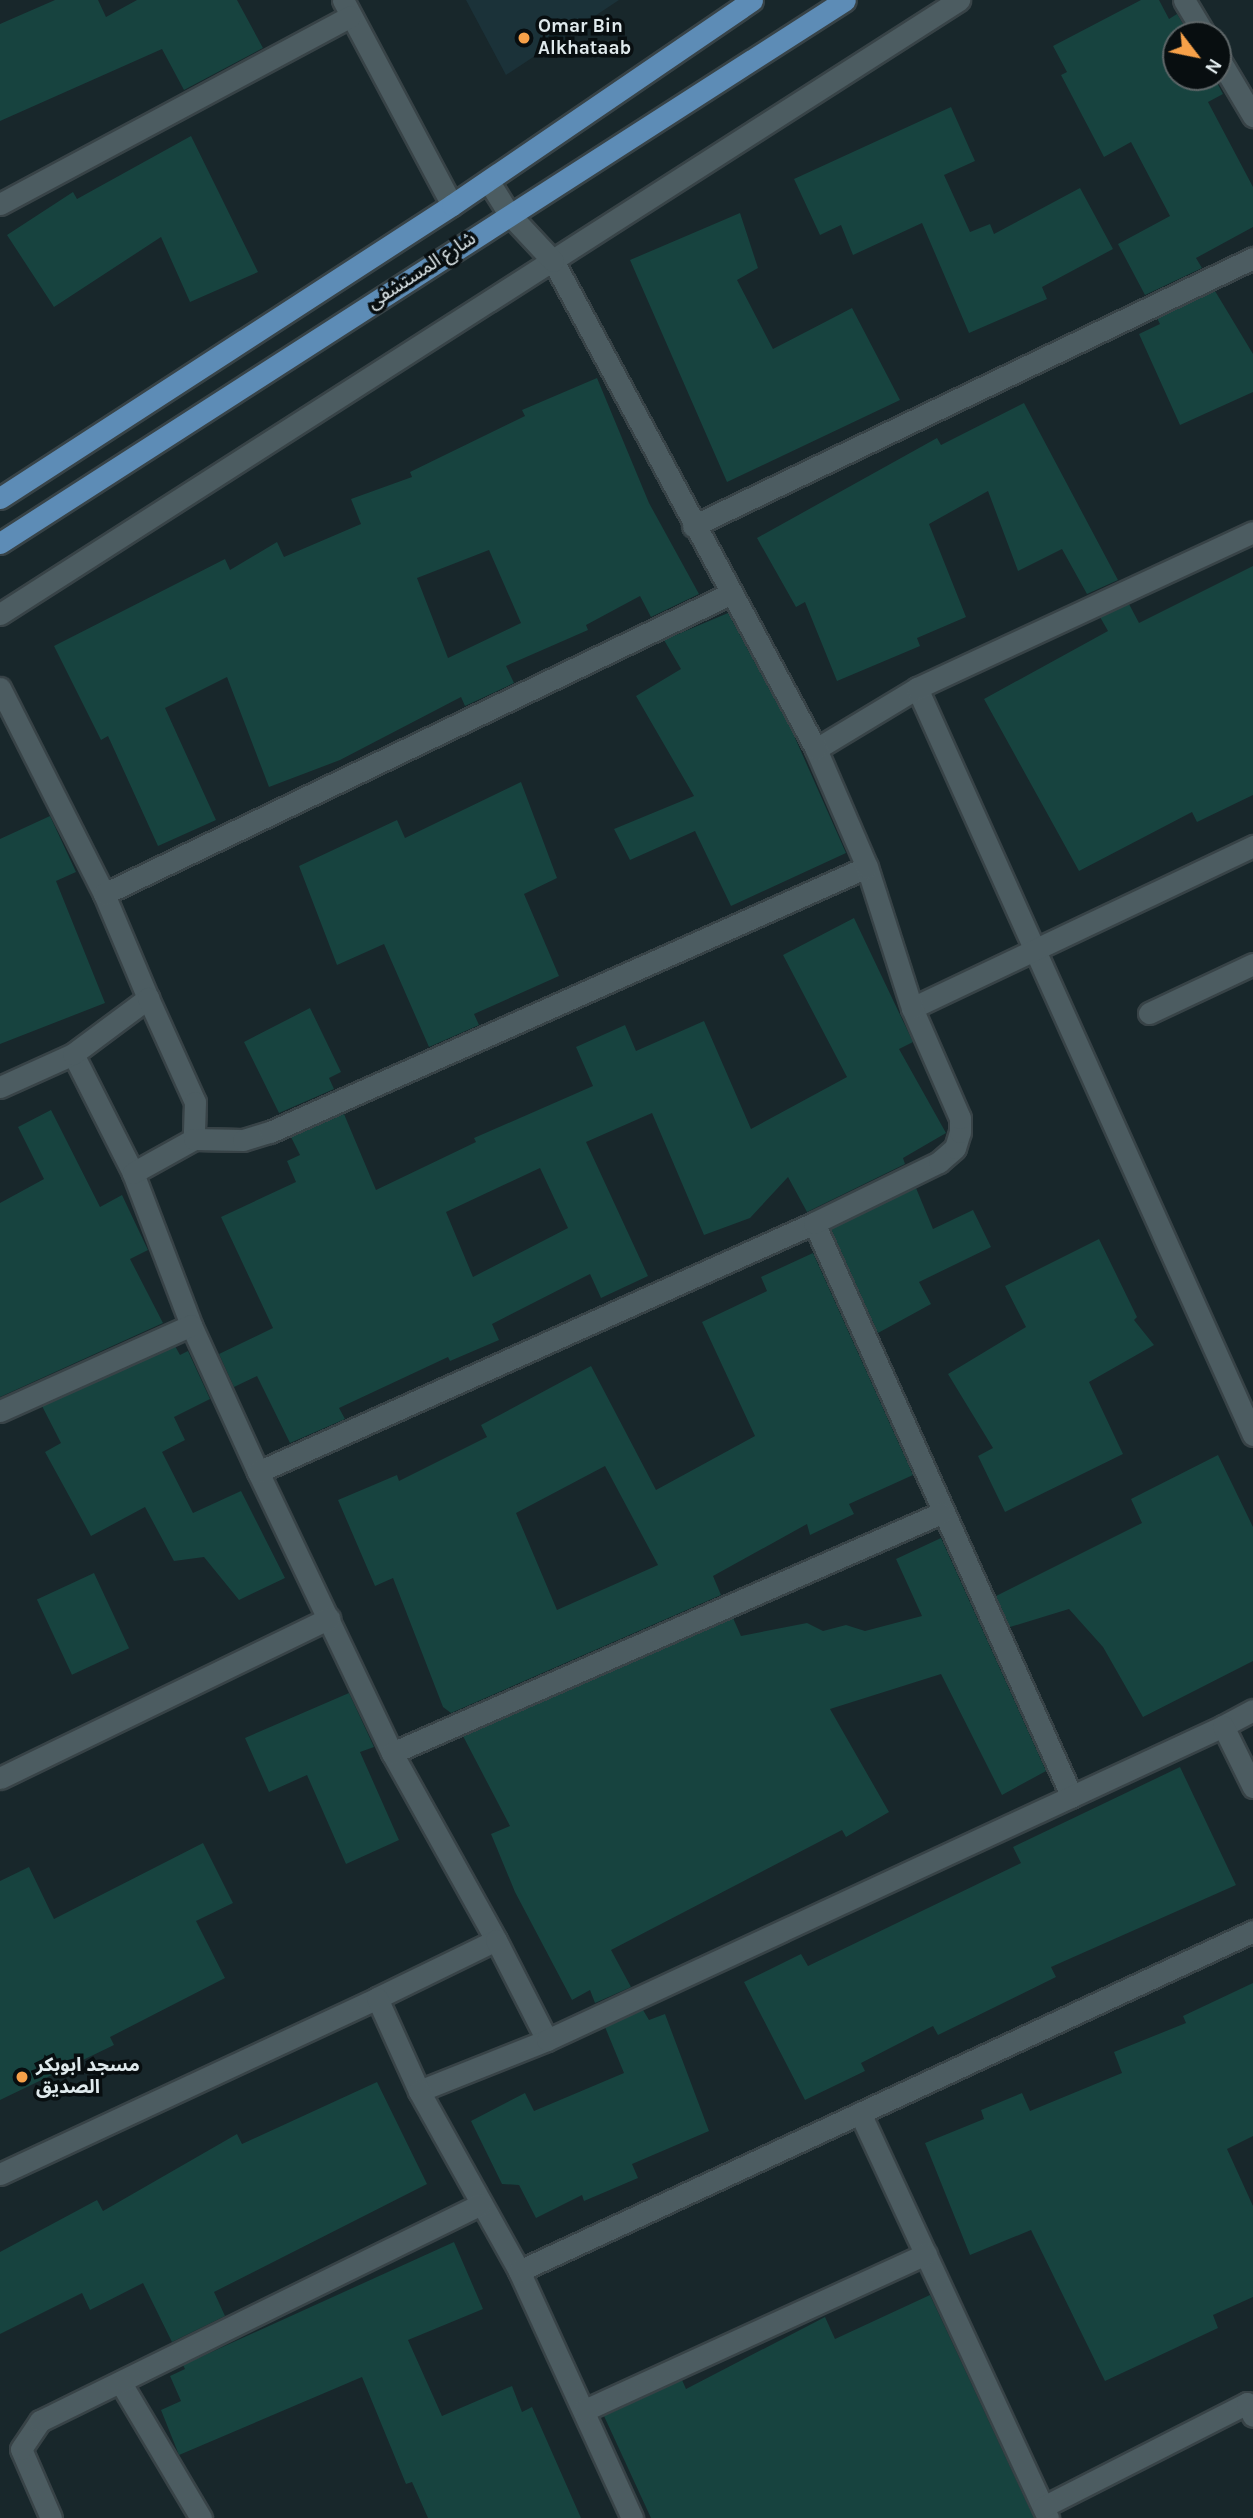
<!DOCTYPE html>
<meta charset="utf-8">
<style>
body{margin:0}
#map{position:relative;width:1253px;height:2518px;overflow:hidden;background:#18272b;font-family:Karla,"Noto Sans Arabic",sans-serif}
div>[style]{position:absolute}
.built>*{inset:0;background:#1b3239}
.building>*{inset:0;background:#17433f;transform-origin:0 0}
.roads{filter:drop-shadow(2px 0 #384347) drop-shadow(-2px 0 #384347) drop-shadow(0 2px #384347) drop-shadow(0 -2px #384347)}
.minor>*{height:21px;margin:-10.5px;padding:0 10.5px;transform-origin:10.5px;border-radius:10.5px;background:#4c5c61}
.major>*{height:21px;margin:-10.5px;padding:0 10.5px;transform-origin:10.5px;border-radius:10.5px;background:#5d8cb6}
.dots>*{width:19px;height:19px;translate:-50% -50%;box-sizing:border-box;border:4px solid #080e10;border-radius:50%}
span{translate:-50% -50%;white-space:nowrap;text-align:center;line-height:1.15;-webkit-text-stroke:7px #080e10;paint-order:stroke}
.poi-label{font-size:19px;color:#dfe9ec;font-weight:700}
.left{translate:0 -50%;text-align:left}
.street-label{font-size:19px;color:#dfe9ec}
.north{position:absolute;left:1162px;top:21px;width:70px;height:70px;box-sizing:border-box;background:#080e10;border:2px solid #5e6668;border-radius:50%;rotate:122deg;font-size:19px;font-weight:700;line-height:28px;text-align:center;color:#dfe9ec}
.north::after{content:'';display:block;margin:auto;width:24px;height:32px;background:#f7a149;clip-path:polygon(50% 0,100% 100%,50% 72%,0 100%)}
</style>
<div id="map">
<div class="built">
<i style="clip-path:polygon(466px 0,619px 0,506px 75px)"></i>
</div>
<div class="building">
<i style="clip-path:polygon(55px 0,98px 0,106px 17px,137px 0,237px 0,263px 48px,184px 90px,162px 49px,0 121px,0 24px)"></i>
<i style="clip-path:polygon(1141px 0,1159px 0,1169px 19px,1177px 14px,1190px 35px,1176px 35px,1176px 77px,1214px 77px,1223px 94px,1208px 102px,1253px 187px,1253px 227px,1196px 258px,1202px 268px,1145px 295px,1118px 244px,1170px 216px,1131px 142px,1104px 157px,1061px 75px,1067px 72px,1053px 46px)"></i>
<i style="clip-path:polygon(951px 107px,975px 161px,944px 175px,970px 232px,990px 224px,994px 234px,1080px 188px,1113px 249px,1042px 287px,1047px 299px,969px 333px,922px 223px,853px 255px,841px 225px,820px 235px,794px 179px)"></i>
<i style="clip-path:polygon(191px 136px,258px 272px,190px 302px,161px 237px,54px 307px,7px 235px,73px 192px,77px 199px)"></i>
<i style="clip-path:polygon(740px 213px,758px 268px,737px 280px,773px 349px,852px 308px,900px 400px,727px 482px,630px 260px)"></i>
<i style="clip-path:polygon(1215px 291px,1253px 354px,1253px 392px,1180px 425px,1139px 334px,1160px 324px,1157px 318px)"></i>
<i style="clip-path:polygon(evenodd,597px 378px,649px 503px,699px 594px,651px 617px,640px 596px,586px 625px,588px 630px,506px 666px,514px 683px,465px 706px,461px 697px,340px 760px,269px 787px,227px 677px,165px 708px,216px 820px,158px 846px,108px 736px,101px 740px,54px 646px,225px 559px,230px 570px,277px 542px,284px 557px,361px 524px,351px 499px,412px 477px,410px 472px,525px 416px,522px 410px,597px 378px,489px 550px,521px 623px,448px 658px,417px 578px,489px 550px)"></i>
<i style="clip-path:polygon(1024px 403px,1118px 580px,1087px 594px,1062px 549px,1018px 571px,988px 491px,929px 524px,966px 617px,917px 638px,920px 646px,837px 681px,805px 602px,796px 607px,757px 538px,937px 438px,941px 445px)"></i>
<i style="clip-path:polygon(1253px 566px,1253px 795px,1197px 822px,1192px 812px,1079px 871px,984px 699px,1108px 631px,1100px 617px,1129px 604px,1139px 623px)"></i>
<i style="clip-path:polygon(728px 613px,792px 731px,846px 853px,731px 906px,695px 831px,630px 860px,614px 829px,694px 796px,636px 696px,681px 669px,664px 640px)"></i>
<i style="clip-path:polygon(521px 782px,557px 878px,524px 894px,559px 976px,474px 1014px,479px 1025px,429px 1047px,384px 944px,337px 965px,299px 866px,397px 820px,405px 838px)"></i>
<i style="clip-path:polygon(50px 816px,76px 872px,56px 881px,105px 1003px,0 1044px,0 839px)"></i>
<i style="clip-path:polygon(evenodd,854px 918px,913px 1042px,899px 1049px,946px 1133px,903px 1158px,905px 1164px,807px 1212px,788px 1177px,750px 1218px,704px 1235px,652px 1113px,586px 1142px,648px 1276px,601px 1298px,590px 1274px,492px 1324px,499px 1340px,450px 1361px,448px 1357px,339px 1408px,345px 1419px,290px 1443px,257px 1376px,234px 1387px,219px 1354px,273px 1328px,221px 1217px,296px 1182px,287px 1161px,300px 1155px,291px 1137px,344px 1114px,376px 1190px,476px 1142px,474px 1138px,593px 1086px,576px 1047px,625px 1025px,636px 1051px,704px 1021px,751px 1129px,847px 1077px,783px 955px,854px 918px,540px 1168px,568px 1228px,473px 1277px,446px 1212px,540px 1168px)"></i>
<i style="clip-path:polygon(310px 1008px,341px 1072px,329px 1078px,334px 1089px,279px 1113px,244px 1042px)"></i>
<i style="clip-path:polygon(51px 1110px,100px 1207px,122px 1195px,148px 1250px,130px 1259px,163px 1323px,0 1397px,0 1203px,44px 1179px,18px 1127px)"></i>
<i style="clip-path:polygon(916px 1188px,933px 1229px,973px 1210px,991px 1247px,919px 1282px,931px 1304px,878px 1333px,831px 1229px)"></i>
<i style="clip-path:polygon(1099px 1239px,1137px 1317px,1134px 1320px,1154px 1345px,1089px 1382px,1123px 1454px,1005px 1512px,978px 1456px,993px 1448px,948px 1374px,1026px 1327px,1005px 1286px)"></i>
<i style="clip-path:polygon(evenodd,813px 1253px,913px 1475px,849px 1504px,854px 1514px,810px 1535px,807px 1524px,713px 1576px,721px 1595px,451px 1713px,443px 1707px,393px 1578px,375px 1586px,338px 1500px,397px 1475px,399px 1481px,487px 1437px,481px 1425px,591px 1366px,656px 1490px,755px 1436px,702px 1322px,767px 1291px,761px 1277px,813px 1253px,605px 1466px,658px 1565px,557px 1610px,516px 1513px,605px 1466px)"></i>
<i style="clip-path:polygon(175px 1346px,180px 1355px,188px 1351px,210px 1399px,174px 1417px,185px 1440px,162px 1452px,193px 1513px,241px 1491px,285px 1578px,239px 1600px,204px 1557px,174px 1561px,145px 1507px,91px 1536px,45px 1452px,61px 1443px,42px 1406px)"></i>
<i style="clip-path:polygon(1218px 1455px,1253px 1527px,1253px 1661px,1143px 1717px,1103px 1647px,1069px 1609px,1010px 1627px,996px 1596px,1142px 1523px,1131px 1499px)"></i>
<i style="clip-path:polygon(941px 1538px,1046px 1771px,1002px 1795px,941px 1674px,830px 1709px,889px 1812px,846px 1837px,842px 1830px,611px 1950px,631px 1987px,595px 2003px,590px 1990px,572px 2000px,515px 1892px,491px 1834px,510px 1826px,463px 1736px,733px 1618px,741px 1636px,807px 1623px,823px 1631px,846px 1625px,865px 1631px,922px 1616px,896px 1559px)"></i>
<i style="left:94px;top:1573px;width:83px;height:63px;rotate:65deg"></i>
<i style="clip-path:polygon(349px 1693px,374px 1747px,360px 1752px,399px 1840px,346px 1864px,307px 1775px,269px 1792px,245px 1738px)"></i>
<i style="clip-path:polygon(1180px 1767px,1236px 1885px,1051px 1967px,1056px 1977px,938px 2035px,933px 2026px,861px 2063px,865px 2071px,805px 2100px,744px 1982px,801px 1954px,808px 1966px,1021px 1863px,1013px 1847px)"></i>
<i style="clip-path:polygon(203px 1843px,233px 1903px,196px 1921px,225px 1978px,110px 2037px,114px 2045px,0 2100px,0 1881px,29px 1867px,54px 1919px)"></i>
<i style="clip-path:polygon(1253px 1983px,1253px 2136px,1227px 2149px,1253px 2206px,1253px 2297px,1213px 2315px,1218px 2328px,1105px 2381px,1031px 2230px,970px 2255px,925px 2143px,984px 2119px,981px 2110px,1022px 2093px,1030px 2111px,1122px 2073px,1114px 2052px,1186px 2023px,1183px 2016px)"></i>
<i style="clip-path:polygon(643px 2010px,649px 2020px,665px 2014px,709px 2131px,632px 2164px,638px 2178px,584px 2201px,582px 2195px,536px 2218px,519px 2185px,502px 2184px,471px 2121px,525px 2093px,534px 2111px,624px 2073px,605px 2027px)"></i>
<i style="clip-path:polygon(377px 2082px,427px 2184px,214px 2292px,225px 2316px,172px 2342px,143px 2283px,90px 2310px,82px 2293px,0 2334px,0 2252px,97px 2200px,103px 2211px,237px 2134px,242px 2144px)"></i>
<i style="clip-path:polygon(454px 2242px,483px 2309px,408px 2340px,442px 2416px,512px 2386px,522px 2412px,532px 2407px,581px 2518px,428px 2518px,412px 2482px,406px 2484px,362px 2377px,179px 2455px,161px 2410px,181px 2401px,170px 2376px,185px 2369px,183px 2365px)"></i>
<i style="clip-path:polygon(930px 2295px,1034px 2518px,651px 2518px,604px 2416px,682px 2380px,686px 2389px,825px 2317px,835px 2339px)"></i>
</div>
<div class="roads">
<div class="minor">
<i style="left:343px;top:0;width:232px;rotate:62deg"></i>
<i style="left:1184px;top:0;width:41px;rotate:59deg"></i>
<i style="left:1218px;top:57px;width:69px;rotate:59.3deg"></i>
<i style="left:0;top:204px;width:397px;rotate:-28.2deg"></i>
<i style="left:693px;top:526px;width:621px;rotate:-25.57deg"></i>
<i style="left:0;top:614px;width:1139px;rotate:-32.63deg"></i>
<i style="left:0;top:688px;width:231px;rotate:63.2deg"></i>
<i style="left:104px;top:894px;width:113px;rotate:67.1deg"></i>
<i style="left:917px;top:688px;width:819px;rotate:65.78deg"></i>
<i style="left:816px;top:749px;width:118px;rotate:-31.1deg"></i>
<i style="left:917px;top:688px;width:370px;rotate:-24.9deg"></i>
<i style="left:104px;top:894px;width:696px;rotate:-25.61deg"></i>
<i style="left:912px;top:1008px;width:378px;rotate:-25.4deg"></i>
<i style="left:1149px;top:1013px;width:115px;rotate:-25.2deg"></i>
<i style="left:73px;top:1054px;width:133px;rotate:63.2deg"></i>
<i style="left:133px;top:1173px;width:163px;rotate:69.1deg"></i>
<i style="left:191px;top:1325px;width:162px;rotate:65.5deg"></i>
<i style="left:258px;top:1472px;width:311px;rotate:64.5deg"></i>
<i style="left:392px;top:1753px;width:214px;rotate:60.9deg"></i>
<i style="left:0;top:1087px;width:80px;rotate:-24.3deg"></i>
<i style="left:73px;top:1054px;width:94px;rotate:-36.7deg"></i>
<i style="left:148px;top:998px;width:114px;rotate:65.7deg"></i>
<i style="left:195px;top:1102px;width:37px;rotate:92deg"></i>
<i style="left:194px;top:1139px;width:70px;rotate:150.9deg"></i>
<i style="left:194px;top:1139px;width:49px;rotate:1.2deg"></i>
<i style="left:243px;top:1140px;width:28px;rotate:-17deg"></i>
<i style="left:270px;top:1132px;width:653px;rotate:-23.94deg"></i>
<i style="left:814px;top:1223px;width:629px;rotate:65.8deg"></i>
<i style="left:0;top:1411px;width:209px;rotate:-24.2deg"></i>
<i style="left:258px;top:1472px;width:609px;rotate:-24.12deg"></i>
<i style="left:814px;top:1223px;width:139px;rotate:-26deg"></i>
<i style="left:939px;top:1162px;width:21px;rotate:-41deg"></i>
<i style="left:955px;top:1148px;width:17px;rotate:-73deg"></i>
<i style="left:960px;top:1132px;width:14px;rotate:-90deg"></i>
<i style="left:960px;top:1118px;width:120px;rotate:-113.6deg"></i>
<i style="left:912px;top:1008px;width:148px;rotate:-107.7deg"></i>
<i style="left:867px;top:867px;width:129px;rotate:-113.4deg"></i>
<i style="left:816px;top:749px;width:554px;rotate:-118.32deg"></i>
<i style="left:553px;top:261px;width:64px;rotate:-133.1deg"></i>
<i style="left:509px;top:214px;width:39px;rotate:-122deg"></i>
<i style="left:1223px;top:1726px;width:34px;rotate:-28deg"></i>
<i style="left:392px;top:1753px;width:599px;rotate:-23.61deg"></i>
<i style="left:0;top:1778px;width:366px;rotate:-25.9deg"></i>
<i style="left:377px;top:1998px;width:132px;rotate:-26deg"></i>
<i style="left:496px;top:1940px;width:112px;rotate:63deg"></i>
<i style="left:419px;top:2091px;width:138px;rotate:-21.7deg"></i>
<i style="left:547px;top:2040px;width:745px;rotate:-24.91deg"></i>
<i style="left:1223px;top:1726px;width:68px;rotate:63.8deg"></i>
<i style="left:860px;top:2113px;width:447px;rotate:65.1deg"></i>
<i style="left:0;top:2174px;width:416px;rotate:-25deg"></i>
<i style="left:377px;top:1998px;width:102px;rotate:65.7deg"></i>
<i style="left:419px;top:2091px;width:206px;rotate:60.9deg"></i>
<i style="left:519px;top:2271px;width:272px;rotate:65.4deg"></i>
<i style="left:519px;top:2271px;width:809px;rotate:-24.85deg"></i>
<i style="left:122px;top:2385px;width:155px;rotate:59.3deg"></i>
<i style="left:585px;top:2410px;width:375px;rotate:-24.6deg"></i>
<i style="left:1043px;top:2507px;width:229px;rotate:-27deg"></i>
<i style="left:1247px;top:2403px;width:14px;rotate:65deg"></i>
<i style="left:51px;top:2518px;width:75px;rotate:-113.5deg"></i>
<i style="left:21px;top:2449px;width:34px;rotate:-56deg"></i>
<i style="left:40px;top:2421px;width:491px;rotate:-26.2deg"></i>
</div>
<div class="major">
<i style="left:0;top:498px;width:539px;rotate:-32.95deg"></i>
<i style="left:452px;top:205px;width:363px;rotate:-34.3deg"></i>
<i style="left:0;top:543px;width:1004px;rotate:-32.72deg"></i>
</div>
</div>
<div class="dots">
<i style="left:524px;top:38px;background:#f7a149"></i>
<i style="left:22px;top:2077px;background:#f7a149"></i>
</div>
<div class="poi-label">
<span class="left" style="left:538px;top:38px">Omar Bin<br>Alkhataab</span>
<span class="left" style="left:36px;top:2077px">مسجد ابوبكر<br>الصديق</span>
</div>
<div class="street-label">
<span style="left:422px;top:271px;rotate:-33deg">شارع المستشفى</span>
</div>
<div class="north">N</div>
</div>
